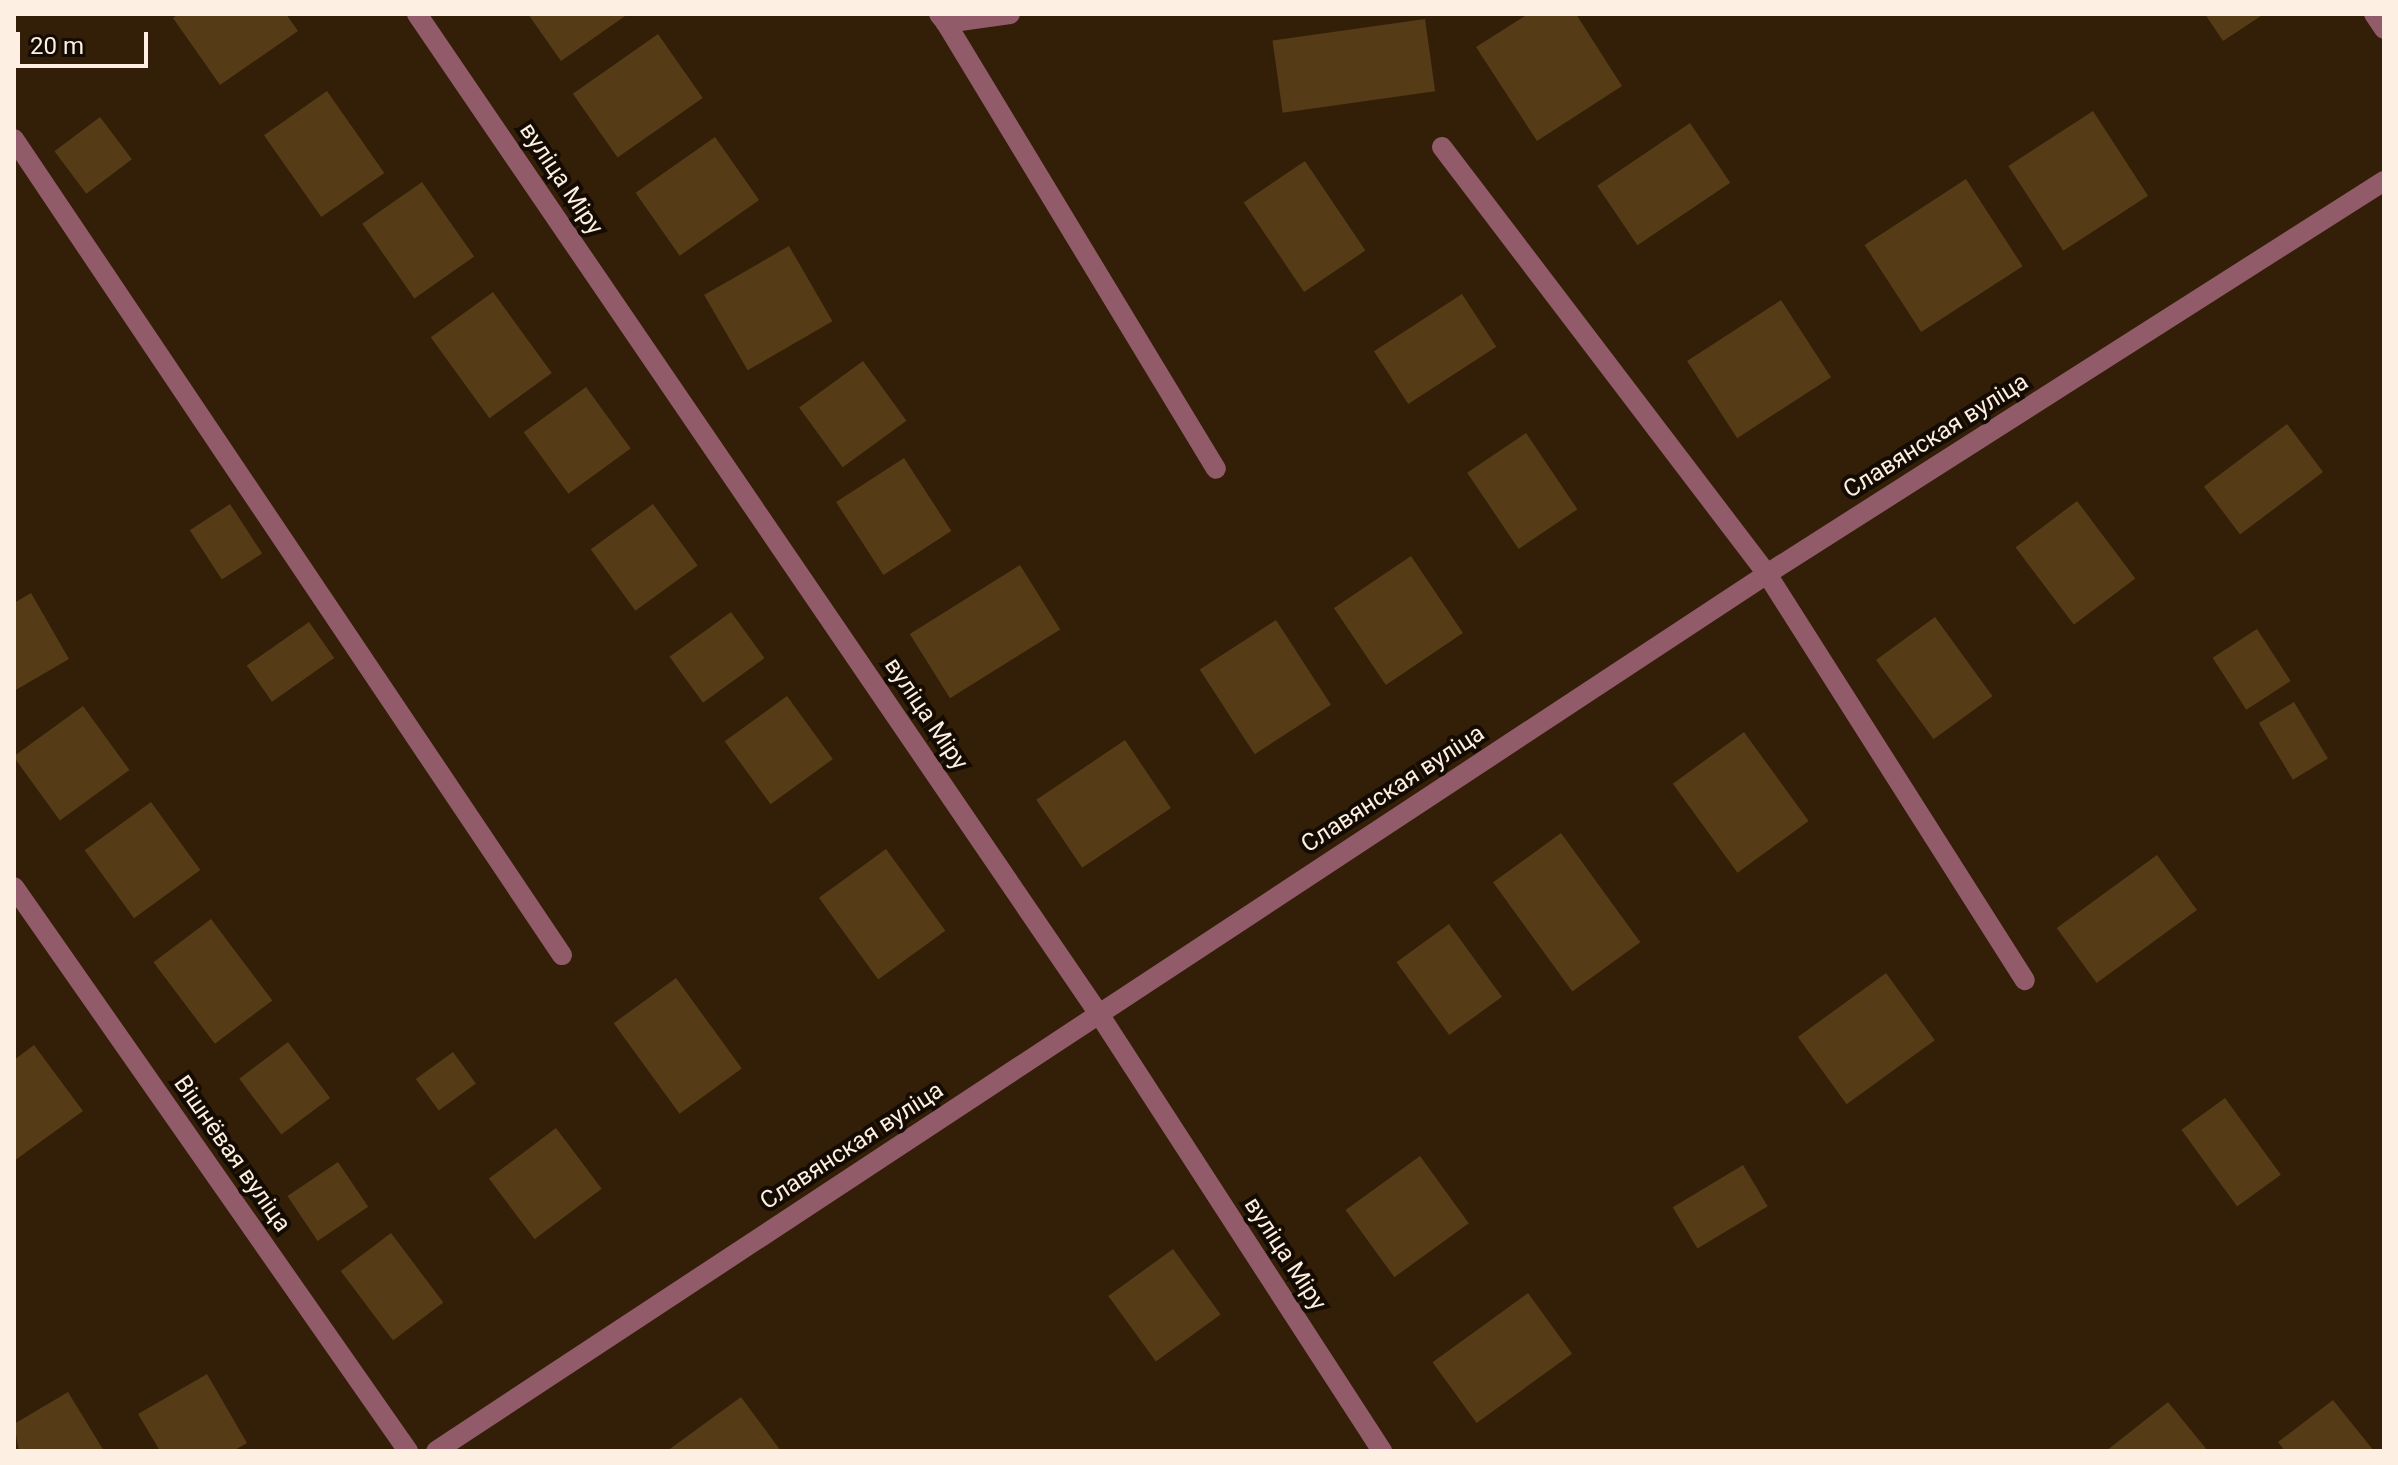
<!DOCTYPE html>
<meta charset="utf-8">
<style>
body{margin:0}
#map{position:relative;width:2398px;height:1465px;overflow:hidden;background:#331e07;font-family:Roboto,sans-serif}
div>[style]{position:absolute}
.building>*{inset:0;background:#553b16;transform-origin:0 0}
.lane>*{height:20px;margin:-10px;padding:0 10px;transform-origin:10px;border-radius:10px;background:#925b69}
.street>*{height:20px;margin:-10px;padding:0 10px;transform-origin:10px;border-radius:10px;background:#925b69}
span{translate:-50% -50%;white-space:nowrap;text-align:center;line-height:1.15;-webkit-text-stroke:8px #140b03;paint-order:stroke}
.street-label{font-size:24px;color:#fdefe1}
.frame{position:absolute;inset:0;border:16px solid #fdefe1;pointer-events:none}
.scale{position:absolute;left:16px;top:32px;width:132px;height:36px;box-sizing:border-box;border:4px solid #fdefe1;border-top:0;padding-left:10px;font-size:24px;line-height:28px;white-space:nowrap;color:#fdefe1;-webkit-text-stroke:6px #140b03;paint-order:stroke}
</style>
<div id="map">
<div class="building">
<i style="clip-path:polygon(178px 14px,286px 14px,298px 31px,220px 85px,173px 18px)"></i>
<i style="clip-path:polygon(528px 14px,628px 14px,561px 61px)"></i>
<i style="clip-path:polygon(1528px 14px,1576px 14px,1622px 86px,1537px 141px,1476px 47px)"></i>
<i style="clip-path:polygon(2205px 14px,2264px 14px,2223px 41px)"></i>
<i style="left:1425px;top:19px;width:73px;height:154px;rotate:82deg"></i>
<i style="left:658px;top:34px;width:78px;height:104px;rotate:55deg"></i>
<i style="left:327px;top:91px;width:100px;height:77px;rotate:55deg"></i>
<i style="left:2093px;top:111px;width:101px;height:101px;rotate:57deg"></i>
<i style="left:100px;top:117px;width:53px;height:57px;rotate:53deg"></i>
<i style="left:1690px;top:123px;width:72px;height:112px;rotate:56deg"></i>
<i style="left:715px;top:137px;width:77px;height:97px;rotate:55deg"></i>
<i style="left:1305px;top:161px;width:108px;height:74px;rotate:56deg"></i>
<i style="left:1966px;top:179px;width:104px;height:121px;rotate:57deg"></i>
<i style="left:422px;top:182px;width:91px;height:73px;rotate:55deg"></i>
<i style="left:789px;top:246px;width:87px;height:98px;rotate:60deg"></i>
<i style="left:493px;top:292px;width:100px;height:77px;rotate:54deg"></i>
<i style="left:1462px;top:294px;width:63px;height:105px;rotate:57deg"></i>
<i style="left:1781px;top:300px;width:92px;height:112px;rotate:57deg"></i>
<i style="left:863px;top:361px;width:74px;height:79px;rotate:54deg"></i>
<i style="left:586px;top:387px;width:76px;height:77px;rotate:54deg"></i>
<i style="left:2287px;top:424px;width:60px;height:104px;rotate:53deg"></i>
<i style="left:1526px;top:433px;width:92px;height:71px;rotate:56deg"></i>
<i style="left:904px;top:458px;width:87px;height:81px;rotate:57deg"></i>
<i style="left:2077px;top:501px;width:97px;height:77px;rotate:53deg"></i>
<i style="left:230px;top:504px;width:59px;height:48px;rotate:57deg"></i>
<i style="left:653px;top:504px;width:76px;height:77px;rotate:54deg"></i>
<i style="left:1411px;top:556px;width:93px;height:93px;rotate:56deg"></i>
<i style="left:1020px;top:565px;width:76px;height:130px;rotate:58deg"></i>
<i style="clip-path:polygon(31px 593px,69px 659px,14px 691px,14px 603px)"></i>
<i style="left:731px;top:612px;width:57px;height:76px;rotate:54deg"></i>
<i style="left:1935px;top:617px;width:98px;height:73px;rotate:54deg"></i>
<i style="left:1276px;top:620px;width:101px;height:91px;rotate:57deg"></i>
<i style="left:309px;top:622px;width:44px;height:76px;rotate:55deg"></i>
<i style="left:2257px;top:629px;width:62px;height:53px;rotate:57deg"></i>
<i style="left:787px;top:696px;width:78px;height:77px;rotate:54deg"></i>
<i style="left:2294px;top:702px;width:66px;height:41px;rotate:59deg"></i>
<i style="left:83px;top:706px;width:79px;height:86px;rotate:54deg"></i>
<i style="left:1744px;top:732px;width:110px;height:88px;rotate:54deg"></i>
<i style="left:1125px;top:740px;width:82px;height:107px;rotate:56deg"></i>
<i style="left:151px;top:802px;width:84px;height:82px;rotate:54deg"></i>
<i style="left:1561px;top:833px;width:135px;height:84px;rotate:54deg"></i>
<i style="left:886px;top:849px;width:101px;height:83px;rotate:54deg"></i>
<i style="left:2157px;top:855px;width:68px;height:124px;rotate:54deg"></i>
<i style="left:211px;top:919px;width:102px;height:72px;rotate:53deg"></i>
<i style="left:1449px;top:924px;width:90px;height:65px;rotate:54deg"></i>
<i style="left:1886px;top:973px;width:83px;height:109px;rotate:54deg"></i>
<i style="left:676px;top:978px;width:112px;height:77px;rotate:54deg"></i>
<i style="left:288px;top:1042px;width:70px;height:61px;rotate:53deg"></i>
<i style="clip-path:polygon(34px 1045px,83px 1111px,14px 1161px,14px 1060px)"></i>
<i style="left:453px;top:1052px;width:39px;height:46px;rotate:54deg"></i>
<i style="left:2225px;top:1098px;width:95px;height:54px;rotate:54deg"></i>
<i style="left:556px;top:1128px;width:76px;height:84px;rotate:53deg"></i>
<i style="left:1420px;top:1156px;width:83px;height:92px;rotate:54deg"></i>
<i style="left:338px;top:1162px;width:54px;height:61px;rotate:56deg"></i>
<i style="left:1743px;top:1165px;width:48px;height:82px;rotate:59deg"></i>
<i style="left:391px;top:1233px;width:87px;height:63px;rotate:53deg"></i>
<i style="left:1173px;top:1249px;width:81px;height:80px;rotate:54deg"></i>
<i style="left:1528px;top:1293px;width:75px;height:118px;rotate:54deg"></i>
<i style="clip-path:polygon(207px 1374px,247px 1443px,233px 1451px,160px 1451px,138px 1414px)"></i>
<i style="clip-path:polygon(68px 1392px,104px 1451px,19px 1451px,14px 1424px)"></i>
<i style="clip-path:polygon(741px 1397px,781px 1451px,667px 1451px)"></i>
<i style="clip-path:polygon(2333px 1400px,2374px 1451px,2285px 1451px,2278px 1442px)"></i>
<i style="clip-path:polygon(2168px 1402px,2208px 1451px,2106px 1451px)"></i>
</div>
<div class="lane">
<i style="left:1010px;top:14px;width:65px;rotate:172deg"></i>
<i style="left:946px;top:23px;width:521px;rotate:58.81deg"></i>
<i style="left:14px;top:139px;width:983px;rotate:56.12deg"></i>
</div>
<div class="street">
<i style="left:417px;top:14px;width:1210px;rotate:55.71deg"></i>
<i style="left:1099px;top:1014px;width:521px;rotate:57.07deg"></i>
<i style="left:939px;top:14px;width:11px;rotate:52deg"></i>
<i style="left:2374px;top:14px;width:18px;rotate:56deg"></i>
<i style="left:1442px;top:147px;width:537px;rotate:52.72deg"></i>
<i style="left:1767px;top:574px;width:481px;rotate:57.6deg"></i>
<i style="left:14px;top:887px;width:688px;rotate:55.06deg"></i>
<i style="left:436px;top:1451px;width:1594px;rotate:-33.38deg"></i>
<i style="left:1767px;top:574px;width:732px;rotate:-32.5deg"></i>
</div>
<div class="street-label">
<span style="left:561px;top:179px;rotate:56deg">вуліца Міру</span>
<span style="left:1936px;top:436px;rotate:-32deg">Славянская вуліца</span>
<span style="left:926px;top:714px;rotate:56deg">вуліца Міру</span>
<span style="left:1393px;top:789px;rotate:-33deg">Славянская вуліца</span>
<span style="left:852px;top:1146px;rotate:-33deg">Славянская вуліца</span>
<span style="left:232px;top:1154px;rotate:55deg">Вішнёвая вуліца</span>
<span style="left:1285px;top:1254px;rotate:57deg">вуліца Міру</span>
</div>
<div class="frame"></div>
<div class="scale">20 m</div>
</div>
